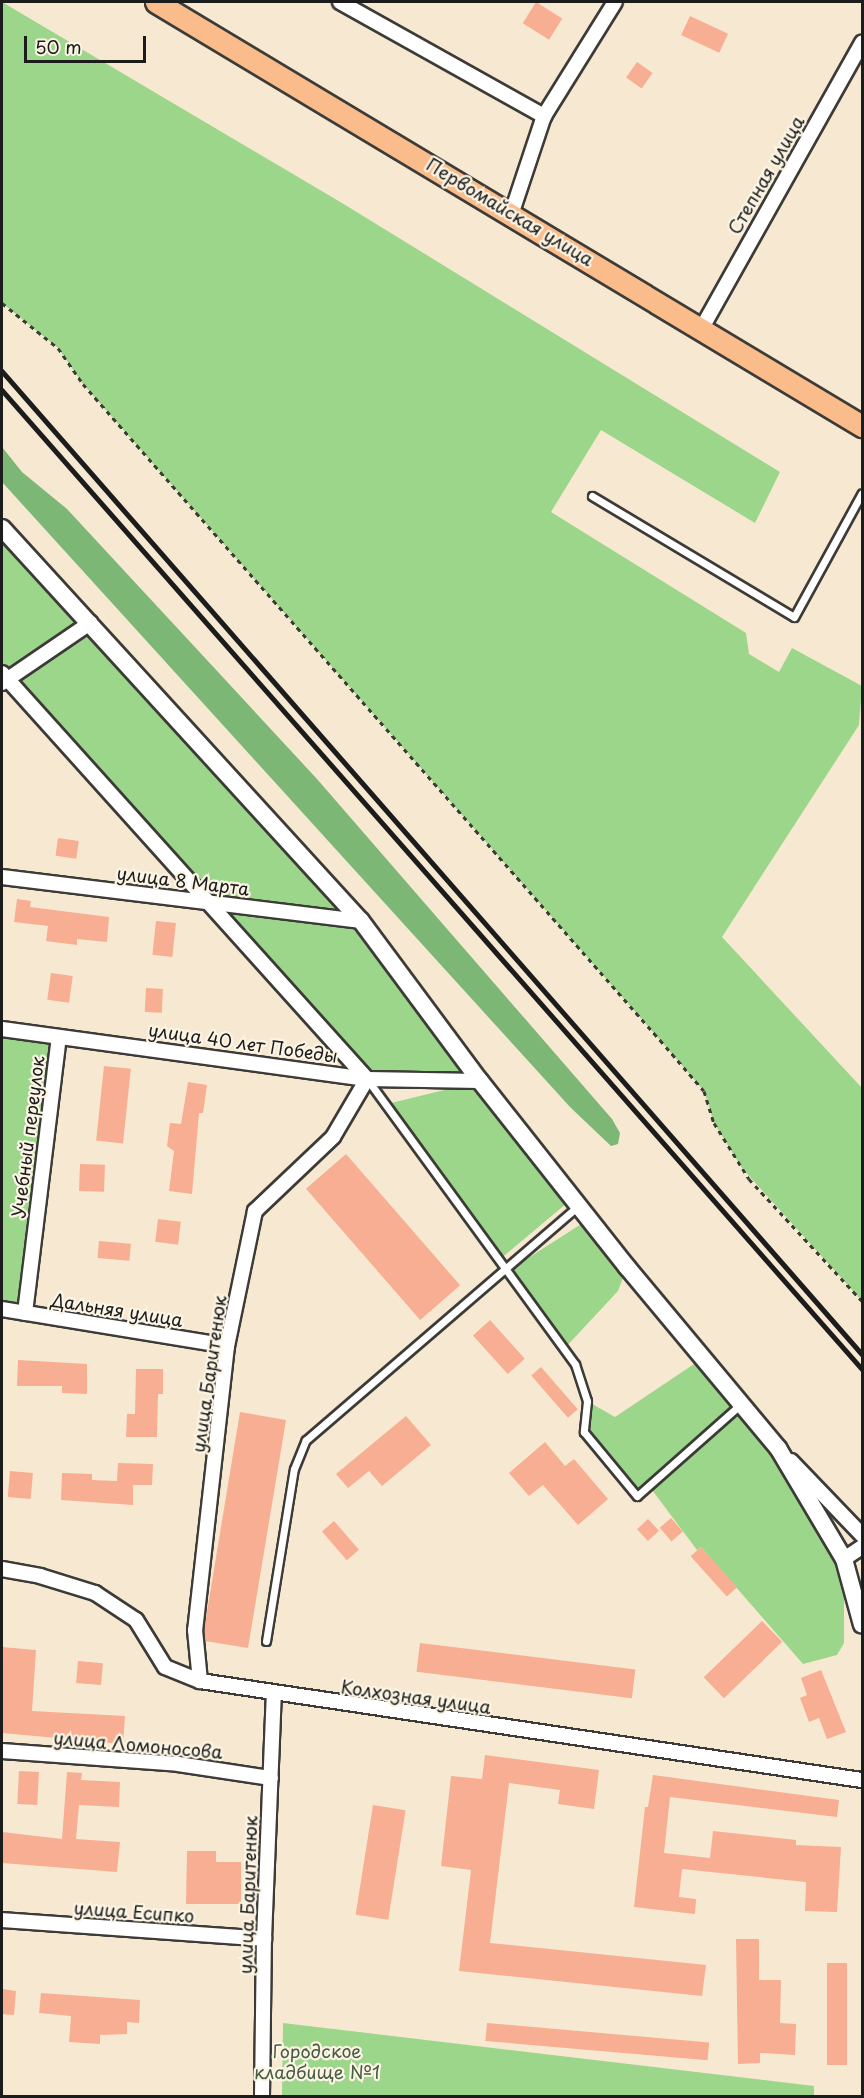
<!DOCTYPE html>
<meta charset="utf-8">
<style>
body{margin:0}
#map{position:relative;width:864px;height:2098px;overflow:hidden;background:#f7e9d1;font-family:"Playpen Sans",sans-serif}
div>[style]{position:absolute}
.green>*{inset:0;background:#9cd68a}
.forest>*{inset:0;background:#7db776}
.building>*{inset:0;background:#f7ae92;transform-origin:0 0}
.path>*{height:3px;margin-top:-1.5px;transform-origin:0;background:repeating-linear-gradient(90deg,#3d3b37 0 4.5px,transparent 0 9px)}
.roads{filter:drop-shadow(2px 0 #3d3b37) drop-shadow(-2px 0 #3d3b37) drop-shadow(0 2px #3d3b37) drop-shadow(0 -2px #3d3b37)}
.service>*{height:7px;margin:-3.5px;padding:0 3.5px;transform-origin:3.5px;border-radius:3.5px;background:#fff}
.minor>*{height:14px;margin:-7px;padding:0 7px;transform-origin:7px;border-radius:7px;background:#fff}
.tertiary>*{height:16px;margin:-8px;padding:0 8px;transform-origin:8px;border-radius:8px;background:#fff}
.primary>*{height:21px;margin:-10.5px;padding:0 10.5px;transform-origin:10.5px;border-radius:10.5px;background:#fabc8b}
.rail>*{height:4.5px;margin:-2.25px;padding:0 2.25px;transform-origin:2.25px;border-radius:2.25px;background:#1c1c1c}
span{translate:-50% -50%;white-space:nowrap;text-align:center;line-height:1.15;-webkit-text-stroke:4.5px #fcf5e5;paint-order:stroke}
.street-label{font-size:18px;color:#1c1c1c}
.park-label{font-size:18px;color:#495d42}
.frame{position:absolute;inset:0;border:3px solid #1c1c1c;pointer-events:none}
.scale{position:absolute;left:24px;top:36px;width:122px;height:27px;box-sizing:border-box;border:3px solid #1c1c1c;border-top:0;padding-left:8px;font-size:18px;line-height:21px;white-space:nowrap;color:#1c1c1c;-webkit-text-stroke:4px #fcf5e5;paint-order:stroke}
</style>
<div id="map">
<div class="green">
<i style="clip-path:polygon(2px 2px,342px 203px,780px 472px,755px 523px,601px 430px,551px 512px,746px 633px,749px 654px,779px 672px,792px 648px,862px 686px,859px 725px,722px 937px,862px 1088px,862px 1301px,742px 1168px,714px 1123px,704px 1091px,660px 1040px,83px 384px,58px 348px,2px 303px)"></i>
<i style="clip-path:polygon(2px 528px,361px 921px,573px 1198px,499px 1260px,383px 1105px,477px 1082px,367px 1079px,2px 673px)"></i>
<i style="clip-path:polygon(2px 1029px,59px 1037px,25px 1313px,2px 1309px)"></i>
<i style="clip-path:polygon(589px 1219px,627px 1267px,618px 1291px,564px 1349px,508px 1271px)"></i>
<i style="clip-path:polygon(703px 1358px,778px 1448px,844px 1559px,844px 1643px,837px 1655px,803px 1664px,701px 1547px,697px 1550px,649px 1486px,637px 1496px,584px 1432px,587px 1401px,615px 1417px)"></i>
<i style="clip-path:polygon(283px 2023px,814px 2086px,814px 2096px,282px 2096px)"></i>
</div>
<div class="forest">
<i style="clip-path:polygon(2px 447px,22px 472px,67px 509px,317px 779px,612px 1119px,620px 1133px,618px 1144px,611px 1146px,570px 1107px,2px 482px)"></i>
</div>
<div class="building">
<i style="left:536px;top:2px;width:31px;height:25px;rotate:32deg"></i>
<i style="left:690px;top:16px;width:42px;height:21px;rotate:25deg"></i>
<i style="left:637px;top:62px;width:19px;height:19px;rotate:35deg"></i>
<i style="left:58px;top:838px;width:21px;height:18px;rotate:8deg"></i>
<i style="clip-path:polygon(17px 899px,31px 901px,30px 907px,109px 917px,107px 942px,77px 939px,77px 945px,46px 941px,48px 926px,14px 922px)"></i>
<i style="left:156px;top:921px;width:20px;height:34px;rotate:6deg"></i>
<i style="left:51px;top:973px;width:22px;height:27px;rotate:8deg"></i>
<i style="left:146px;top:988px;width:17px;height:24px;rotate:3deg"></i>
<i style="left:104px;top:1066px;width:27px;height:75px;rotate:6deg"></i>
<i style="clip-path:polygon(188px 1082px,207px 1085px,203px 1113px,199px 1113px,192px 1194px,169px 1191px,174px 1151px,167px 1146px,170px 1123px,181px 1124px)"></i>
<i style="left:346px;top:1154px;width:174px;height:53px;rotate:49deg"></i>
<i style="left:80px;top:1164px;width:25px;height:27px;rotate:2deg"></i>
<i style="left:158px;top:1219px;width:23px;height:23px;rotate:7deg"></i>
<i style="left:99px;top:1241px;width:32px;height:17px;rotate:5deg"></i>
<i style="left:490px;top:1320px;width:52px;height:23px;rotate:48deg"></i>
<i style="clip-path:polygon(18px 1360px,87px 1364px,87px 1394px,62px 1393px,62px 1386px,17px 1386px)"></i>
<i style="left:541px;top:1367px;width:56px;height:13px;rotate:49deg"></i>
<i style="clip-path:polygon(136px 1369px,163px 1369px,163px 1394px,158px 1394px,157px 1437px,126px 1437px,127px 1414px,135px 1414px)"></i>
<i style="clip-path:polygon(240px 1412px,286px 1420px,248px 1648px,205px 1641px,204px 1630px)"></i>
<i style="clip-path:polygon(406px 1416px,431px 1445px,382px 1486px,369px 1471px,348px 1488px,336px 1474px)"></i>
<i style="clip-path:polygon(545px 1442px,565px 1466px,574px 1459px,608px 1499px,578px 1525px,543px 1485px,529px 1496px,509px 1473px)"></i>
<i style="clip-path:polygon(118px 1463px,153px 1464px,152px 1485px,133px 1485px,133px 1505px,61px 1500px,62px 1473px,92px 1474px,92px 1480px,117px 1481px)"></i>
<i style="left:10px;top:1471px;width:23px;height:26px;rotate:5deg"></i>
<i style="left:671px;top:1518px;width:18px;height:15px;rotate:49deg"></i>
<i style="left:648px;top:1519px;width:16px;height:15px;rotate:47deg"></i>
<i style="left:334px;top:1521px;width:38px;height:16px;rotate:49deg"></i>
<i style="left:701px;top:1547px;width:54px;height:14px;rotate:48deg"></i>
<i style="left:762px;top:1621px;width:29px;height:81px;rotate:46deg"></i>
<i style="left:420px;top:1643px;width:217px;height:29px;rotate:7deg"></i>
<i style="clip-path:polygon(2px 1647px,36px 1650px,32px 1711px,125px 1716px,123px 1744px,2px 1733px)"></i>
<i style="left:78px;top:1661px;width:25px;height:22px;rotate:5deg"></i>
<i style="clip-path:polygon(821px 1670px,846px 1732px,827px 1739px,819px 1718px,809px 1722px,800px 1698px,807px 1695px,801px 1678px)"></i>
<i style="clip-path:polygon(485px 1755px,599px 1770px,594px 1809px,558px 1804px,560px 1790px,509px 1783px,490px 1943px,706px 1965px,702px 1996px,459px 1971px,471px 1870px,441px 1866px,451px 1776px,482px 1779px)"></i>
<i style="left:19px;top:1771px;width:20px;height:33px;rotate:3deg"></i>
<i style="clip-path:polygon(67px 1772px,82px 1773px,81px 1780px,120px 1782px,119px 1807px,79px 1805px,76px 1839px,120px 1842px,117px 1872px,2px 1863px,2px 1832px,62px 1839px)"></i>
<i style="clip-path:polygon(653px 1775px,839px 1800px,837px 1817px,670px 1797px,664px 1853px,710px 1858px,713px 1831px,796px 1840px,796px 1845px,841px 1847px,837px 1912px,805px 1911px,806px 1882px,682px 1869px,679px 1897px,696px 1899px,695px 1914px,634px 1907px,645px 1807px,648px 1807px)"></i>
<i style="left:373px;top:1805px;width:33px;height:111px;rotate:9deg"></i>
<i style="clip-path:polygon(187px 1851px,216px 1851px,216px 1862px,241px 1862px,241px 1904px,186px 1904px)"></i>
<i style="clip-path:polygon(736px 1939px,759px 1939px,759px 1980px,781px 1980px,780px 2023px,796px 2024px,795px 2055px,760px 2053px,760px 2063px,738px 2064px)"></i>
<i style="left:827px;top:1963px;width:20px;height:102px"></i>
<i style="clip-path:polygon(2px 1989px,16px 1991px,14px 2015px,2px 2014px)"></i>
<i style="clip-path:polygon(41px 1993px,140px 2000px,139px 2023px,127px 2022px,127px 2034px,100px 2035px,100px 2044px,69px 2042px,71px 2016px,39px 2013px)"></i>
<i style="left:487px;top:2023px;width:223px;height:18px;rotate:5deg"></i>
</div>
<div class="path">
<i style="left:2px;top:303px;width:72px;rotate:38.8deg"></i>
<i style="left:58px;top:348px;width:44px;rotate:55.2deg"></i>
<i style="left:83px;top:384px;width:874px;rotate:48.67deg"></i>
<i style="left:660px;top:1040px;width:67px;rotate:49.2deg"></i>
<i style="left:704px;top:1091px;width:34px;rotate:73deg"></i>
<i style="left:714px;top:1123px;width:66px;rotate:58deg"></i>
<i style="left:749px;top:1179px;width:166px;rotate:47.2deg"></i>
</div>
<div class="roads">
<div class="service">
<i style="left:592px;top:496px;width:235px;rotate:30.9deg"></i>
<i style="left:794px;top:617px;width:141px;rotate:-61.3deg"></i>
<i style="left:367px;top:1079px;width:353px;rotate:53.9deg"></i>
<i style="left:575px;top:1364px;width:39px;rotate:72deg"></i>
<i style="left:587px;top:1401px;width:31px;rotate:96deg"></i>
<i style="left:584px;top:1432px;width:83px;rotate:50.4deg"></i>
<i style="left:637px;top:1496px;width:139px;rotate:-41.5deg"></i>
<i style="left:266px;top:1641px;width:174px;rotate:-80.8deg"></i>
<i style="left:294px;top:1469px;width:31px;rotate:-68deg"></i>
<i style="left:306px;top:1440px;width:359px;rotate:-40.7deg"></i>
</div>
<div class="minor">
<i style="left:340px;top:2px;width:234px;rotate:29.2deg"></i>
<i style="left:512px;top:212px;width:101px;rotate:-71.6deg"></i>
<i style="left:544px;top:116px;width:134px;rotate:-58.1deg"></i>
<i style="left:703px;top:326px;width:325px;rotate:-60.7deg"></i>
<i style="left:2px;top:673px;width:546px;rotate:48.04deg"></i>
<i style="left:367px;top:1079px;width:67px;rotate:120.4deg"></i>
<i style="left:333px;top:1137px;width:108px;rotate:136.5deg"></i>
<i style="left:255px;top:1211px;width:138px;rotate:101.7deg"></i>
<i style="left:227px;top:1346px;width:286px;rotate:96.4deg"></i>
<i style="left:195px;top:1630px;width:51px;rotate:84.4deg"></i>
<i style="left:2px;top:683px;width:107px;rotate:-34.3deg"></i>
<i style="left:2px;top:877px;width:362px;rotate:7deg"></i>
<i style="left:2px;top:1029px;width:368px;rotate:7.8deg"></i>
<i style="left:367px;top:1079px;width:113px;rotate:1deg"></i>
<i style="left:2px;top:1309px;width:228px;rotate:9.3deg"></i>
<i style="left:25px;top:1313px;width:278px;rotate:-83deg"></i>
<i style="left:791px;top:1461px;width:103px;rotate:46.2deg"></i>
<i style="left:844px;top:1559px;width:22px;rotate:-34deg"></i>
<i style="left:2px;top:1569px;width:39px;rotate:10deg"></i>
<i style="left:40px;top:1576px;width:58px;rotate:17.2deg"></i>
<i style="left:95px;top:1593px;width:49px;rotate:33.4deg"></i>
<i style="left:136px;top:1620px;width:55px;rotate:58.3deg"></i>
<i style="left:165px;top:1667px;width:38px;rotate:22deg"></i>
<i style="left:200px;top:1681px;width:669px;rotate:8.51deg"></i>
<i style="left:2px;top:1751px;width:176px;rotate:4.2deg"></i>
<i style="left:178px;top:1764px;width:94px;rotate:8.6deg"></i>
<i style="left:2px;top:1920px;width:263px;rotate:4.1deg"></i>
<i style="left:262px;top:2096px;width:157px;rotate:-89.3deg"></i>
<i style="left:264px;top:1939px;width:245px;rotate:-87.7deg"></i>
</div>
<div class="tertiary">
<i style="left:2px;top:528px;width:532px;rotate:47.59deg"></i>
<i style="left:361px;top:921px;width:199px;rotate:53.4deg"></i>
<i style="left:480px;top:1081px;width:237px;rotate:51.7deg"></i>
<i style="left:627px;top:1267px;width:236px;rotate:50.2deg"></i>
<i style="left:778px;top:1448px;width:129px;rotate:59.3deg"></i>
<i style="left:844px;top:1559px;width:68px;rotate:74.7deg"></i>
</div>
<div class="primary">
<i style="left:156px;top:2px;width:824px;rotate:30.99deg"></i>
</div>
</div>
<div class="rail">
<i style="left:2px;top:371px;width:1306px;rotate:48.82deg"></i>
<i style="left:2px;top:390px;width:1303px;rotate:48.7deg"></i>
</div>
<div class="street-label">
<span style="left:766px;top:175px;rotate:-60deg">Степная улица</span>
<span style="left:510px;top:212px;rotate:31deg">Первомайская улица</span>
<span style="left:183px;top:881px;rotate:7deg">улица 8 Марта</span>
<span style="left:243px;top:1043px;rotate:8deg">улица 40 лет Победы</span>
<span style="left:28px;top:1137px;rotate:-83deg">Учебный переулок</span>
<span style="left:117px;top:1310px;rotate:9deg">Дальняя улица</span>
<span style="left:209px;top:1374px;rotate:-82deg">улица Баритенюк</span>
<span style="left:416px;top:1697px;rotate:8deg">Колхозная улица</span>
<span style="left:138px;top:1745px;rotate:5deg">улица Ломоносова</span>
<span style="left:248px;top:1895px;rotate:-88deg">улица Баритенюк</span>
<span style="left:134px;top:1912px;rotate:4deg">улица Есипко</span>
</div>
<div class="park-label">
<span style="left:317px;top:2062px">Городское<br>кладбище №1</span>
</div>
<div class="frame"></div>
<div class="scale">50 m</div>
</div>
